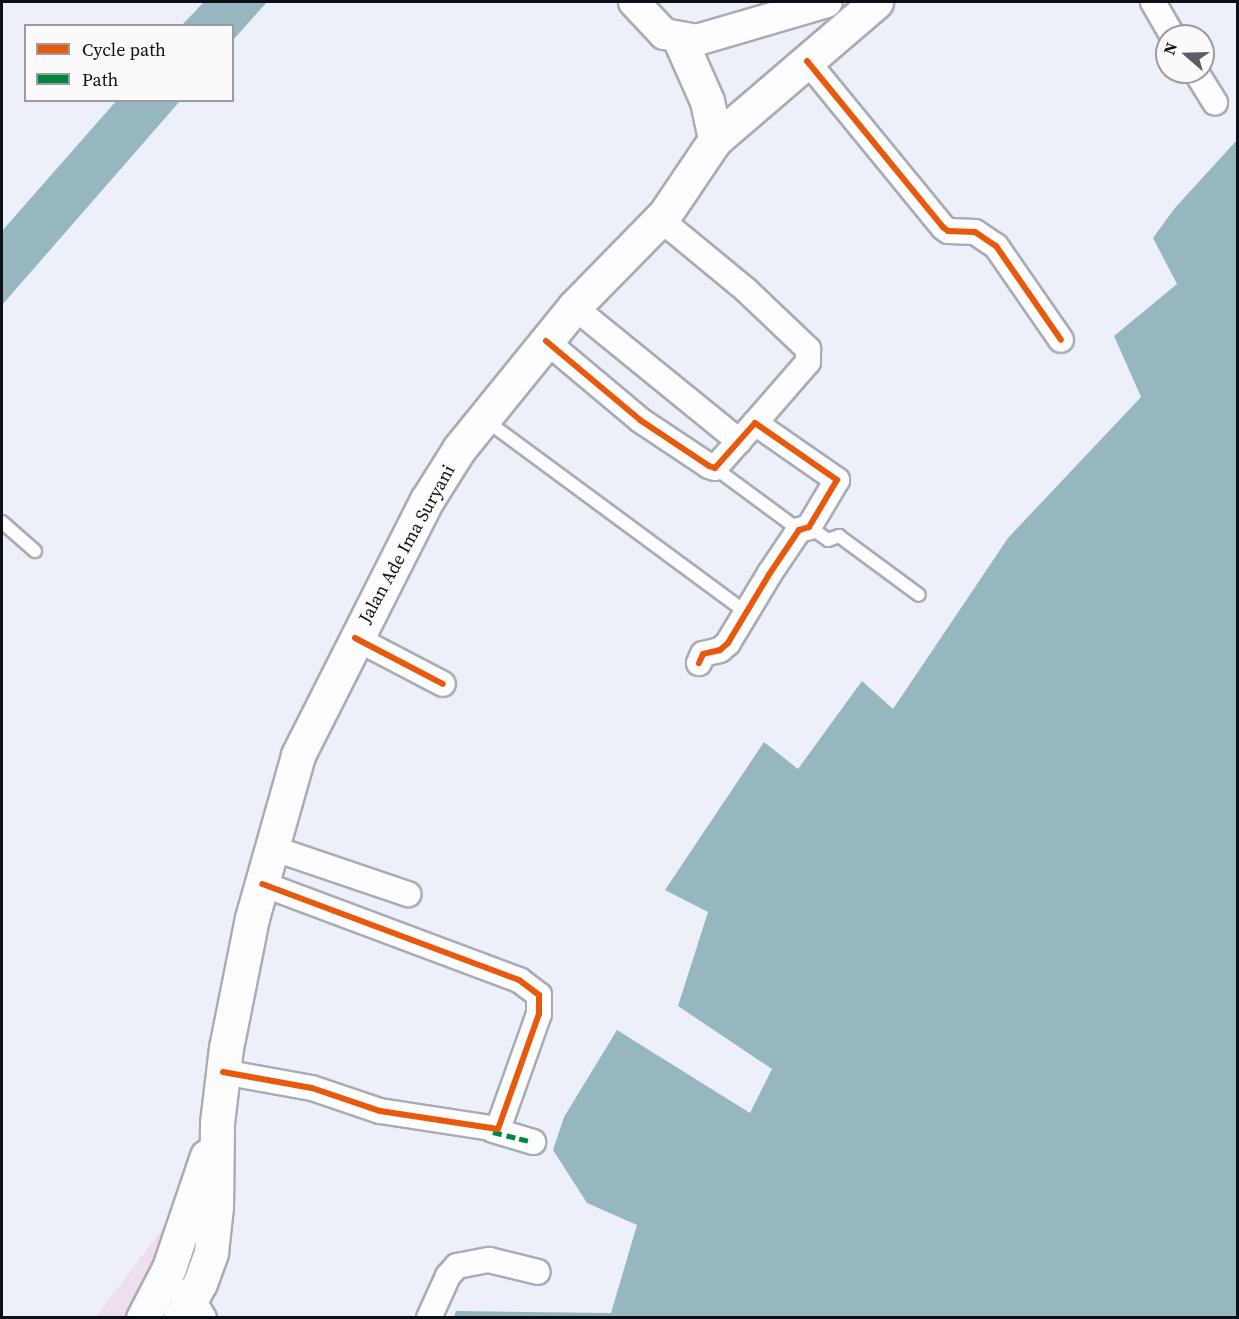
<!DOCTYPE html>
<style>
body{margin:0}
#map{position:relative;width:1239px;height:1319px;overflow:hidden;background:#edf0f9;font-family:"Source Serif 4",serif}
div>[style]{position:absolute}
.green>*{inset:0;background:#efdeed}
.water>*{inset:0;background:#96b7bf}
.roads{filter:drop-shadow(2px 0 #a9acb5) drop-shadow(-2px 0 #a9acb5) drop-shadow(0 2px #a9acb5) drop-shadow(0 -2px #a9acb5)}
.service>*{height:12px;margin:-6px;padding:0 6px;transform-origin:6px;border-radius:6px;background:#fcfdfe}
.minor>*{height:24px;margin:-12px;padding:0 12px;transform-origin:12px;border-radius:12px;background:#fcfdfe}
.tertiary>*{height:30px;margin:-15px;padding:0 15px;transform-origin:15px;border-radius:15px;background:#fcfdfe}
.secondary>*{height:33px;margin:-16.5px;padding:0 16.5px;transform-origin:16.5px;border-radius:16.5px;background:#fcfdfe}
.quiet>*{height:4.5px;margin-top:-2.25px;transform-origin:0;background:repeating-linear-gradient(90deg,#00873e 0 9px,transparent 0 13.5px)}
.cycleway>*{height:6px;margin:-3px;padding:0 3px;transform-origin:3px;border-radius:3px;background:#e8590c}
span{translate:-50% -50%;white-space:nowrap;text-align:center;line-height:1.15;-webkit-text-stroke:4.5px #fafafa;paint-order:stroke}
.street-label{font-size:18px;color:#0e1019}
.frame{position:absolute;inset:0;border:3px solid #0e1019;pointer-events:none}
.legend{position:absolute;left:24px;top:24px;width:210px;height:78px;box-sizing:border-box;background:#fafafa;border:2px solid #9c9ca0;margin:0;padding:8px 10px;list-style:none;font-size:18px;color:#0e1019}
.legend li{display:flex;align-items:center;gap:12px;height:30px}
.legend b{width:30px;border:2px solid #9c9ca0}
.north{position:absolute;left:1155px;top:24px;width:60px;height:60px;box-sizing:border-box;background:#fafafa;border:2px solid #9c9ca0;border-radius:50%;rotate:290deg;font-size:16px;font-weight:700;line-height:24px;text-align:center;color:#0e1019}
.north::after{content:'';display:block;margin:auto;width:21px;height:27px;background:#5c5e67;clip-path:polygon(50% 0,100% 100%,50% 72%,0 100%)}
</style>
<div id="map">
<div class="green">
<i style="clip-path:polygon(186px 1198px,132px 1317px,95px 1318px)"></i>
</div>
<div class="water">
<i style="clip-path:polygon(204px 2px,267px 2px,233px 40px,232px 26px,182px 25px)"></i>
<i style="clip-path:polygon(117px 100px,180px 101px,2px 305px,2px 231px)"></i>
<i style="clip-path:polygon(1237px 140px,1237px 1317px,454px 1317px,456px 1311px,611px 1313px,637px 1225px,587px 1203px,553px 1150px,564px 1117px,617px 1030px,750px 1113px,772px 1069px,678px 1006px,708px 912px,665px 890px,764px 742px,798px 769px,862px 681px,893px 709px,1008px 538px,1141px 397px,1114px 336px,1177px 284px,1153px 238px,1174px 209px)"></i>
</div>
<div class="roads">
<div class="service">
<i style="left:484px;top:419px;width:327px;rotate:36.4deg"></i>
<i style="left:715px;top:468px;width:104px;rotate:36.4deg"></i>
<i style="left:2px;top:522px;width:44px;rotate:41.3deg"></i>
<i style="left:809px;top:527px;width:23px;rotate:34deg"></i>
<i style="left:828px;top:540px;width:12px;rotate:-20deg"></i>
<i style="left:839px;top:536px;width:99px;rotate:36.4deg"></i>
</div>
<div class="minor">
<i style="left:1153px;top:2px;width:39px;rotate:60deg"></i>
<i style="left:807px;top:61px;width:215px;rotate:50.7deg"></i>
<i style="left:943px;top:227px;width:6px;rotate:39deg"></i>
<i style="left:948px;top:231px;width:27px;rotate:2deg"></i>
<i style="left:975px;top:232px;width:25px;rotate:34deg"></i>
<i style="left:996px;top:246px;width:114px;rotate:55.3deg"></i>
<i style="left:1196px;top:72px;width:36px;rotate:58deg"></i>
<i style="left:660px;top:219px;width:112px;rotate:39.5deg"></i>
<i style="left:746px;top:290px;width:86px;rotate:43.6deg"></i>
<i style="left:808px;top:349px;width:13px;rotate:90deg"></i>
<i style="left:808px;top:362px;width:81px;rotate:131deg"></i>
<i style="left:574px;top:307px;width:213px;rotate:39.1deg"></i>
<i style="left:546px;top:341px;width:123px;rotate:40deg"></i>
<i style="left:640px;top:420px;width:83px;rotate:33.7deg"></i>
<i style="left:709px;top:466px;width:6px;rotate:18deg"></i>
<i style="left:715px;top:468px;width:60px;rotate:-48.4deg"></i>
<i style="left:755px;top:423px;width:100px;rotate:34.8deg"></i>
<i style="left:837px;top:480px;width:55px;rotate:120.8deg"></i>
<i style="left:809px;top:527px;width:10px;rotate:163deg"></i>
<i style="left:799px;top:530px;width:52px;rotate:124deg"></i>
<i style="left:770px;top:573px;width:82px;rotate:121deg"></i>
<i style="left:728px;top:643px;width:11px;rotate:139deg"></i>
<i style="left:720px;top:650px;width:17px;rotate:167deg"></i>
<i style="left:703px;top:654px;width:10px;rotate:114deg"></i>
<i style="left:355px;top:638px;width:99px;rotate:27.6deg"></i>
<i style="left:272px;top:848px;width:144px;rotate:18.7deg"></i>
<i style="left:223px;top:1072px;width:90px;rotate:10.2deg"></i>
<i style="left:312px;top:1088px;width:72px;rotate:18.7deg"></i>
<i style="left:380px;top:1111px;width:119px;rotate:8.7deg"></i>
<i style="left:498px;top:1129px;width:122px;rotate:-70.4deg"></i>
<i style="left:539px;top:1014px;width:19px;rotate:-90deg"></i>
<i style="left:539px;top:995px;width:25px;rotate:-143deg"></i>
<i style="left:519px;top:980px;width:274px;rotate:-159.5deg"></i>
<i style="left:493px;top:1130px;width:42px;rotate:16.7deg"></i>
<i style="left:180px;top:1291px;width:14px;rotate:30deg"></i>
<i style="left:192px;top:1298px;width:23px;rotate:59deg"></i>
<i style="left:429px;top:1318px;width:46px;rotate:-65.7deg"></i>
<i style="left:448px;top:1276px;width:13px;rotate:-48deg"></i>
<i style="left:457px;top:1266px;width:33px;rotate:-11deg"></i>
<i style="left:489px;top:1260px;width:50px;rotate:13.8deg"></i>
</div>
<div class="tertiary">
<i style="left:634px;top:2px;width:44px;rotate:46.8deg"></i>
<i style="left:664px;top:34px;width:34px;rotate:10deg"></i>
<i style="left:697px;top:40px;width:135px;rotate:-16.3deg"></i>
</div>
<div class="secondary">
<i style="left:680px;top:40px;width:67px;rotate:66.1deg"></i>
<i style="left:707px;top:101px;width:40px;rotate:78deg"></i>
<i style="left:143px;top:1318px;width:56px;rotate:-62.5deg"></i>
<i style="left:169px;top:1268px;width:118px;rotate:-71.3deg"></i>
<i style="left:180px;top:1318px;width:40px;rotate:-60.3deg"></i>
<i style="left:200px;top:1283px;width:33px;rotate:-70deg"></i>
<i style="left:211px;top:1252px;width:45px;rotate:-83.7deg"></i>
<i style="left:216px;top:1207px;width:84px;rotate:-89.3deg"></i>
<i style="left:217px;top:1123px;width:76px;rotate:-83.2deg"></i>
<i style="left:226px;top:1048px;width:133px;rotate:-78.7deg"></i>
<i style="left:252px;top:918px;width:169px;rotate:-74.2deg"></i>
<i style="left:298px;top:755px;width:286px;rotate:-63.2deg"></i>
<i style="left:427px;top:500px;width:60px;rotate:-57.9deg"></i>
<i style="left:459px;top:449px;width:183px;rotate:-51deg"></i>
<i style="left:574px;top:307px;width:130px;rotate:-45.6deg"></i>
<i style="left:665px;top:214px;width:89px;rotate:-56deg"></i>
<i style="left:715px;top:140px;width:212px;rotate:-40.6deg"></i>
</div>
</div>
<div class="quiet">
<i style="left:493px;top:1132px;width:41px;rotate:14deg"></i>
</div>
<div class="cycleway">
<i style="left:807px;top:61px;width:215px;rotate:50.7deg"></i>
<i style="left:943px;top:227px;width:6px;rotate:39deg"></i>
<i style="left:948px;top:231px;width:27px;rotate:2deg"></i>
<i style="left:975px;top:232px;width:25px;rotate:34deg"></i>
<i style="left:996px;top:246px;width:114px;rotate:55.3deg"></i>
<i style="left:546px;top:341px;width:123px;rotate:40deg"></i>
<i style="left:640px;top:420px;width:83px;rotate:33.7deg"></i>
<i style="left:709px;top:466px;width:6px;rotate:18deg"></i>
<i style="left:715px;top:468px;width:60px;rotate:-48.4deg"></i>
<i style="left:755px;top:423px;width:100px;rotate:34.8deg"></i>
<i style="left:837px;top:480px;width:55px;rotate:120.8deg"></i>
<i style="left:809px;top:527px;width:10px;rotate:163deg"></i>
<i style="left:799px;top:530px;width:52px;rotate:124deg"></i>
<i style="left:770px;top:573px;width:82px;rotate:121deg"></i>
<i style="left:728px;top:643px;width:11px;rotate:139deg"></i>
<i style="left:720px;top:650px;width:17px;rotate:167deg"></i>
<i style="left:703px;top:654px;width:10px;rotate:114deg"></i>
<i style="left:355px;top:638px;width:99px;rotate:27.6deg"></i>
<i style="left:223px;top:1072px;width:90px;rotate:10.2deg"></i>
<i style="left:312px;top:1088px;width:72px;rotate:18.7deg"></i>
<i style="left:380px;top:1111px;width:119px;rotate:8.7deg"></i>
<i style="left:498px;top:1129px;width:122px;rotate:-70.4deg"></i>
<i style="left:539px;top:1014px;width:19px;rotate:-90deg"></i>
<i style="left:539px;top:995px;width:25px;rotate:-143deg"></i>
<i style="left:519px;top:980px;width:274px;rotate:-159.5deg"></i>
</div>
<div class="street-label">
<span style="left:407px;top:544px;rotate:-61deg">Jalan Ade Ima Suryani</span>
</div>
<div class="frame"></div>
<ul class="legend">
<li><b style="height:8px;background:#e8590c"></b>Cycle path</li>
<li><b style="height:8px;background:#00873e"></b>Path</li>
</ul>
<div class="north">N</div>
</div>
